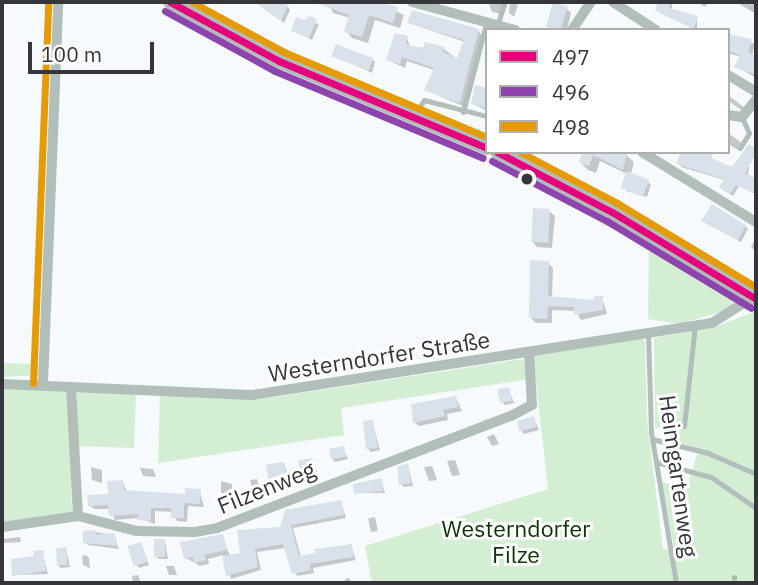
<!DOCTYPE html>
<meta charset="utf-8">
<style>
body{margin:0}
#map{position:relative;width:758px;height:585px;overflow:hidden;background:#f7fafd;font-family:"IBM Plex Sans",sans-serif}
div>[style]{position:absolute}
.green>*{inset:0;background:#d3eed2;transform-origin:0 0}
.shadow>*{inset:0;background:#0003;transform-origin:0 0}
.building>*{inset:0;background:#d9e1eb;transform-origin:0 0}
.service>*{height:5px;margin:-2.5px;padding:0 2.5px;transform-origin:2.5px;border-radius:2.5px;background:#b1beba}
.minor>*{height:10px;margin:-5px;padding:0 5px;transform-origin:5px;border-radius:5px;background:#b1beba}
.secondary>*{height:14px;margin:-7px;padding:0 7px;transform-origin:7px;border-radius:7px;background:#b0bcb8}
.bus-1>*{height:7px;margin:-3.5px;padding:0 3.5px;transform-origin:3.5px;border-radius:3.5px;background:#e5007d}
.bus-2>*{height:7px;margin:-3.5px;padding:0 3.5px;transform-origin:3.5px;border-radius:3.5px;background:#8e44ad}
.bus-3>*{height:7px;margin:-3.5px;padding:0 3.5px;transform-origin:3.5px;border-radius:3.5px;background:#e49b06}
.dots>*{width:19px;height:19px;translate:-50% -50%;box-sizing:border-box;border:4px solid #fff;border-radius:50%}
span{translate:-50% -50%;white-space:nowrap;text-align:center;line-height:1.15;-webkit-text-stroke:6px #fff;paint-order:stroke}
.street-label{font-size:23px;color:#343639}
.park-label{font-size:23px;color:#0a3503}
.frame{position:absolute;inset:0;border:4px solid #343639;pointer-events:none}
.legend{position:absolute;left:485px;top:28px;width:245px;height:126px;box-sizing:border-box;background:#fff;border:2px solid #aeafb0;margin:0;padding:9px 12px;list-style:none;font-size:21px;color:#343639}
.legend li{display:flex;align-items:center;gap:14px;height:35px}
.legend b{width:35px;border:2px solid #aeafb0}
.scale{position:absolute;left:28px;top:42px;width:126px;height:32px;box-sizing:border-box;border:4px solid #343639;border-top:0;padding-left:9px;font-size:21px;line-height:24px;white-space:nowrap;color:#343639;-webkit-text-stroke:5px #fff;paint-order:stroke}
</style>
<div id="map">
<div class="green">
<i style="clip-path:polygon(649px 240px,735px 293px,733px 303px,721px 312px,679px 324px,648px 319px)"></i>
<i style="clip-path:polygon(756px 311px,756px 583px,372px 583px,365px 546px,548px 489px,533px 356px,639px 337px,645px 341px,647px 421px,663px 549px,674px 548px,662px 482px,686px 489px,699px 449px,679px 442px,679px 428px,655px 428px,654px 338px,718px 326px)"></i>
<i style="clip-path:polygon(523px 359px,530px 379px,341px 408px,344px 435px,158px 463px,160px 395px,275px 397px)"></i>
<i style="clip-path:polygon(2px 363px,39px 364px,39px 375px,2px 377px)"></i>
<i style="clip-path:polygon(2px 387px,68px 390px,72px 514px,2px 523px)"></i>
<i style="left:77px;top:392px;width:59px;height:54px;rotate:2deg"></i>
</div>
<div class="shadow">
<i style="clip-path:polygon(255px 2px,287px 6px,290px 10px,284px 23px)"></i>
<i style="clip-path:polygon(328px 2px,375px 2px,404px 15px,400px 28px,375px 20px,368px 43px,352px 38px,346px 31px,350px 18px,333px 13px)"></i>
<i style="clip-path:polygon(488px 2px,509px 2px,502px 14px,492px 12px)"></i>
<i style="clip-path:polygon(510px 2px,518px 5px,514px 17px,509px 13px)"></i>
<i style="clip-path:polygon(660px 2px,672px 2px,672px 10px,697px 18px,697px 30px,660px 13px)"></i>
<i style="clip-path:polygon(697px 2px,708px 2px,705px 7px)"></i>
<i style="clip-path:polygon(736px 2px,756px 2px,756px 14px)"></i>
<i style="clip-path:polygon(566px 8px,571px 13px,567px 30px,551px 30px,548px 27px)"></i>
<i style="clip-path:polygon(297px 19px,319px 24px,312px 40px,293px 30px)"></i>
<i style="clip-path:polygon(409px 23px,478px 31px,483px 36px,465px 107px,426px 90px,434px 70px,407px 61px,405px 68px,388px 60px,407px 38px,410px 47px,444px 49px,458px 60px,465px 42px)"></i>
<i style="clip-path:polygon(728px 35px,755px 44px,752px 56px,756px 58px,756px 78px,736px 66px,741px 57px,728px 53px)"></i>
<i style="clip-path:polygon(334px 55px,372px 59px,375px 62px,372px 73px)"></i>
<i style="clip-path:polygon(487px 90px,487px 111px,472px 103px)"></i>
<i style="clip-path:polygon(728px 95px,745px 108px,743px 111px,728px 101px)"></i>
<i style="clip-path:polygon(728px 133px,742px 143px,738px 150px,728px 144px)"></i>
<i style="clip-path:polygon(583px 152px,626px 155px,634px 162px,631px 174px,651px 184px,647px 197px,626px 191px,627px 174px,600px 161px,596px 173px,588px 170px,581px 163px)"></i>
<i style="clip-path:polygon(681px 152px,710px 152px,713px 161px,733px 169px,737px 162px,749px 167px,748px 176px,756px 181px,753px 193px,739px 186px,733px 196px,723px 190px,725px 180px,681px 167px)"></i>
<i style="clip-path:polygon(549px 211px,555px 216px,552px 248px,537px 247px,532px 241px)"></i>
<i style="clip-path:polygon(703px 221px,745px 226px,748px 229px,741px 242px)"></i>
<i style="clip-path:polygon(756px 237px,756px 252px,751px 247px)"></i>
<i style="clip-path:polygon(548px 263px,553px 268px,552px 298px,596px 302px,602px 298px,607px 314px,581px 320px,576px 311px,552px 310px,552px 323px,536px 323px,531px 318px)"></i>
<i style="clip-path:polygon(508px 388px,514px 403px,505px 405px,502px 402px)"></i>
<i style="clip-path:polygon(456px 398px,462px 411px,447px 414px,448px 420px,419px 426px,414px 422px)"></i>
<i style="clip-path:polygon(534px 418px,539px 430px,524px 434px,521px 430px)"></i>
<i style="clip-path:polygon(372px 421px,380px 450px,371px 452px,368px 449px)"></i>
<i style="clip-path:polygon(494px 434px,499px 444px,492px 446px,487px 437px)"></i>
<i style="clip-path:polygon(343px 448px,348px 459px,335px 462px,332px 458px)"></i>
<i style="clip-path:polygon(312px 460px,317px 472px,305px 474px,302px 471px)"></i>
<i style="clip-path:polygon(455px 460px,460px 475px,452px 476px,447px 461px)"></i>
<i style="clip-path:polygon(284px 463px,289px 479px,273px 482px,270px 479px)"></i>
<i style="clip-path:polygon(408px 465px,413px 486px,404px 487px,401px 484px)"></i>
<i style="clip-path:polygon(432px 466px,437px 480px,429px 481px,424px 467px)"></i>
<i style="clip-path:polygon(91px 467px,102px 470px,102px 483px,92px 480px)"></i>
<i style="clip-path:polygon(140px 468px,153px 469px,156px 477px,143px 476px)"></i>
<i style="clip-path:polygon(257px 479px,261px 492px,254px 493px,250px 480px)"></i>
<i style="clip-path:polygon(381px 480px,385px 493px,355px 493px)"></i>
<i style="clip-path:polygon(122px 481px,127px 492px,186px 496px,200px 491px,204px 507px,188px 506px,187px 522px,177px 521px,173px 512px,155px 511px,155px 524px,138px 518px,115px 520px,110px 509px,94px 509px,89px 505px,109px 496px)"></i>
<i style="clip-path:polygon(221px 481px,232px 484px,232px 495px,221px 493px)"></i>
<i style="clip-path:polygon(341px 502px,346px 518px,293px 528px,301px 557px,351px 546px,356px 560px,313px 568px,314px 573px,297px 576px,286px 548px,257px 552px,261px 570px,231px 579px,223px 555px,208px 559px,209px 564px,200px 566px,186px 558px,222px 536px,230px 556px,242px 554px,281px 529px)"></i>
<i style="left:375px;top:517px;width:14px;height:7px;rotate:78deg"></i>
<i style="clip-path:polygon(95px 532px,114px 535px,119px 549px,88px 545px,85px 542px)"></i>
<i style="clip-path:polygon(20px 537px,21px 542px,3px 543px,3px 539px)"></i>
<i style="clip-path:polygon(165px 541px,168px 559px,159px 559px,156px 556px)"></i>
<i style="clip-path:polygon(141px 544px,149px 565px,139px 568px,136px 565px)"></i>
<i style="clip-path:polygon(66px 548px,70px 567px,61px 568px,58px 565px)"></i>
<i style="clip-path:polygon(42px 552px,48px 574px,14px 575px)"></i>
<i style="clip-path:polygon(86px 555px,89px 558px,90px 568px,83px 565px,82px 556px)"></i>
<i style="clip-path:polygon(166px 566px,174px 566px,177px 575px,169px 575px)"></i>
<i style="clip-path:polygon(138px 575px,141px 583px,133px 583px,132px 576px)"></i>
<i style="clip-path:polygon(732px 575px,737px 576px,737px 581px,732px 580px)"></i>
<i style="clip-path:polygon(349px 578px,352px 583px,345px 583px,345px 579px)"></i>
</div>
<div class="building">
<i style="clip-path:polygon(254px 2px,280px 2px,288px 5px,281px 21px)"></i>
<i style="clip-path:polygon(313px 2px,380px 2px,398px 7px,393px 23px,369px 15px,362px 37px,344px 32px,349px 15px)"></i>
<i style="left:553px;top:2px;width:15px;height:26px;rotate:16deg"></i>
<i style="clip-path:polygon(658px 2px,671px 2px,669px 8px,698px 16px,694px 29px,655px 10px)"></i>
<i style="clip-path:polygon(412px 10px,479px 29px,460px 103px,424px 90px,434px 68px,402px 57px,400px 64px,386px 60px,395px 33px,408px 36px,406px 44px,423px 49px,425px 42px,445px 47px,443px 52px,457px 58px,464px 40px,407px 23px)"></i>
<i style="clip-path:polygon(309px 16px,317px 19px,309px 38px,291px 31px,296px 17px,305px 20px)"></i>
<i style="clip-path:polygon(728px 34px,752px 39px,748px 52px,756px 56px,756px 75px,734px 67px,740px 55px,728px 51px)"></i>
<i style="left:336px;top:44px;width:40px;height:13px;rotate:21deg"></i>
<i style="clip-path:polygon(475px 85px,487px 88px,487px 108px,471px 104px)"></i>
<i style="clip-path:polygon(749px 144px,756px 149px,756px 154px,745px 173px,756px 178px,756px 194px,736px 185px,730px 194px,719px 187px,724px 179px,676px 164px,681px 152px,713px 152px,711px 158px,732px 167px)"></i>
<i style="clip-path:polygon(582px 152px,623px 152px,627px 153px,623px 170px,593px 155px,589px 166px,579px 163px)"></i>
<i style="left:627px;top:171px;width:24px;height:18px;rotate:22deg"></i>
<i style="clip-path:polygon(712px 204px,746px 225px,738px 240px,701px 221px)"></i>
<i style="left:533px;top:208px;width:17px;height:34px;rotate:3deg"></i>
<i style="clip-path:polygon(530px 260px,549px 261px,548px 296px,594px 300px,594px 296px,603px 296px,603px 310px,574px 315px,574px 307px,548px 306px,547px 319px,529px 318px)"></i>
<i style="left:509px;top:387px;width:14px;height:12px;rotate:78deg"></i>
<i style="clip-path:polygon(456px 396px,458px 407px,443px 410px,445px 416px,413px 423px,411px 404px)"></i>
<i style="clip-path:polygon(534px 416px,537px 427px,519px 431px,517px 421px)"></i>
<i style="clip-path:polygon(373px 420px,378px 448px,366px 449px,363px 421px)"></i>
<i style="left:344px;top:446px;width:11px;height:15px;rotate:80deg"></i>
<i style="left:313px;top:458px;width:12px;height:15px;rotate:81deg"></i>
<i style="left:284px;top:462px;width:15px;height:18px;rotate:82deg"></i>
<i style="clip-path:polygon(408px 463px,411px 483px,399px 485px,397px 467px)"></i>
<i style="clip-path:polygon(382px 478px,383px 491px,354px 494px,353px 484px)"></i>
<i style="clip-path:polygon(123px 480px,124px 490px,185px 494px,185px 488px,201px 489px,200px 504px,184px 503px,184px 518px,171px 518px,171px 508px,151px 508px,151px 521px,137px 520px,138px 514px,109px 516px,108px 505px,88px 506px,87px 495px,108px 494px,107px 481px)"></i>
<i style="clip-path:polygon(341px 500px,344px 515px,291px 525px,299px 556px,315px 553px,314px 549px,352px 544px,353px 557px,310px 564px,311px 570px,292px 574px,283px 544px,255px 549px,258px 567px,226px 576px,222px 556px,240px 553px,237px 530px,280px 527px,285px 510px)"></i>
<i style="clip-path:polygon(96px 530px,96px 535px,115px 533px,117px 546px,83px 543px,83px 531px)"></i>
<i style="clip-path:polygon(223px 534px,227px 550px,204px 555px,206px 560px,194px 563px,193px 557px,184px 559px,180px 542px)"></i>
<i style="left:154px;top:539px;width:11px;height:18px"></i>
<i style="left:141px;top:542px;width:21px;height:14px;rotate:73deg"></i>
<i style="clip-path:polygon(67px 547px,67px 565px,57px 565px,56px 548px)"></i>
<i style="clip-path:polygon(43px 550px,46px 571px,12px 576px,11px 559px,34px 556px,33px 551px)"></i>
</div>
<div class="service">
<i style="left:498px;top:23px;width:22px;rotate:-72deg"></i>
<i style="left:463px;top:112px;width:95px;rotate:-75.4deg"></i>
<i style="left:414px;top:115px;width:18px;rotate:-56deg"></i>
<i style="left:424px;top:100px;width:65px;rotate:14.3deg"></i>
<i style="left:740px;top:148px;width:17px;rotate:-59deg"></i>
<i style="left:749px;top:133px;width:17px;rotate:-114deg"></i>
<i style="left:648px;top:332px;width:100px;rotate:88.3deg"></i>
<i style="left:651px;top:432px;width:153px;rotate:80.6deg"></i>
<i style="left:684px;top:426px;width:102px;rotate:-83.8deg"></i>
<i style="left:652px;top:439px;width:58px;rotate:14deg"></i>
<i style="left:708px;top:453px;width:52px;rotate:23.6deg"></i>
<i style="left:656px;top:462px;width:57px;rotate:15.3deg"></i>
<i style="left:711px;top:477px;width:55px;rotate:34.6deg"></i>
</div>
<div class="minor">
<i style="left:412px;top:2px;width:107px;rotate:15.2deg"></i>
<i style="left:613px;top:2px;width:51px;rotate:33.1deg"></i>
<i style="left:572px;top:30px;width:34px;rotate:-56deg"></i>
<i style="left:728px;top:75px;width:33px;rotate:31deg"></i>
<i style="left:728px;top:115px;width:14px;rotate:8deg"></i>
<i style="left:742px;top:117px;width:22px;rotate:-51deg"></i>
<i style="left:642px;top:152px;width:134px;rotate:31.6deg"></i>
<i style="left:43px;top:383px;width:381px;rotate:-87.7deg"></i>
<i style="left:2px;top:384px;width:250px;rotate:2.5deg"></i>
<i style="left:252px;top:395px;width:466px;rotate:-8.9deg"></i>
<i style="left:712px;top:323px;width:49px;rotate:-32.4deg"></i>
<i style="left:71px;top:387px;width:129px;rotate:86.9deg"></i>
<i style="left:78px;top:516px;width:61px;rotate:14.3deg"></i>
<i style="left:137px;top:531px;width:58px;rotate:1deg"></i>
<i style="left:195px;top:532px;width:22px;rotate:-10deg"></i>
<i style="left:217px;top:528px;width:315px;rotate:-20.9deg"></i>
<i style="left:511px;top:416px;width:24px;rotate:-28deg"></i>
<i style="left:532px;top:405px;width:53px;rotate:-93.2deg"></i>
<i style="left:2px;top:527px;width:77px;rotate:-8.2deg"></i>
</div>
<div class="secondary">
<i style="left:170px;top:2px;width:124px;rotate:28.4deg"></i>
<i style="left:279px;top:61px;width:225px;rotate:22.7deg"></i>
<i style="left:497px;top:152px;width:130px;rotate:27.6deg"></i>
<i style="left:612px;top:212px;width:168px;rotate:31.1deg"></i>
</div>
<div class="bus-1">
<i style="left:170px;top:2px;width:124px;rotate:28.4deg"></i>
<i style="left:279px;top:61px;width:225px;rotate:22.7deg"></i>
<i style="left:497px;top:152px;width:130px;rotate:27.6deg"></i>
<i style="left:612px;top:212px;width:168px;rotate:31.1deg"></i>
</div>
<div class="bus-2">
<i style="left:165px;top:11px;width:125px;rotate:28.6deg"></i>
<i style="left:275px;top:71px;width:225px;rotate:22.7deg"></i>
<i style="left:492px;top:161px;width:130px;rotate:27.6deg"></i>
<i style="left:607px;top:221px;width:168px;rotate:31.1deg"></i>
</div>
<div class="bus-3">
<i style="left:192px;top:2px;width:105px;rotate:28.5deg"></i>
<i style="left:284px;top:52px;width:220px;rotate:22.7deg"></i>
<i style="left:520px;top:152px;width:110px;rotate:27.7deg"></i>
<i style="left:617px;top:203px;width:162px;rotate:31.1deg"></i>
<i style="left:33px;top:383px;width:381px;rotate:-87.7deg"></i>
</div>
<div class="dots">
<i style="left:527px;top:179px;background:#343639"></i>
</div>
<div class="street-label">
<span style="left:379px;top:356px;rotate:-9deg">Westerndorfer Straße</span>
<span style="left:679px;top:476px;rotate:82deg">Heimgartenweg</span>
<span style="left:266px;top:487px;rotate:-22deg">Filzenweg</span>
</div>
<div class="park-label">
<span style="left:516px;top:541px">Westerndorfer<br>Filze</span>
</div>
<div class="frame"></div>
<ul class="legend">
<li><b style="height:9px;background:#e5007d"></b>497</li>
<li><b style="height:9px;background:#8e44ad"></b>496</li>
<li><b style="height:9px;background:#e49b06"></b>498</li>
</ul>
<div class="scale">100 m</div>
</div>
